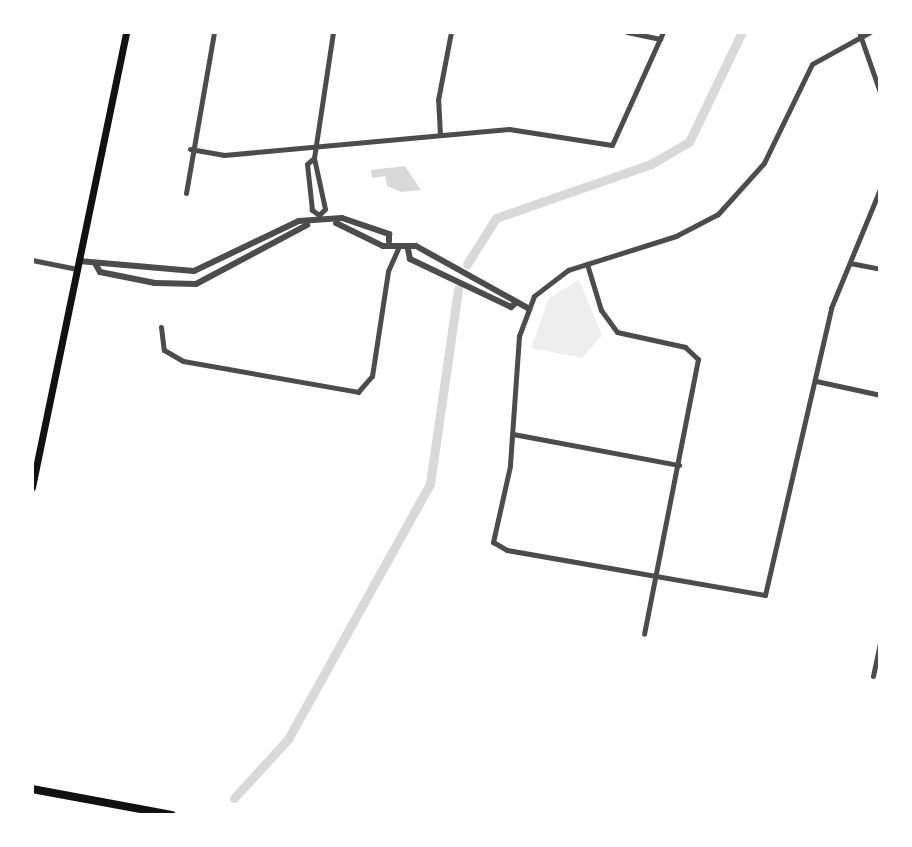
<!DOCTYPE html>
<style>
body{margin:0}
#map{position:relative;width:912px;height:847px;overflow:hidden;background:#fff;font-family:"Roboto Condensed",sans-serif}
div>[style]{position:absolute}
.green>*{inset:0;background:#eee}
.water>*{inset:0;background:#d9d9d9}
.canal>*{height:9px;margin:-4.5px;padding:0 4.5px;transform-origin:4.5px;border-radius:4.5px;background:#d9d9d9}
.minor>*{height:5px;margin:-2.5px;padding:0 2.5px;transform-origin:2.5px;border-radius:2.5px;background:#4c4c4c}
.tertiary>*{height:6px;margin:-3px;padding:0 3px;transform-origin:3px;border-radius:3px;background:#4c4c4c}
.secondary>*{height:7px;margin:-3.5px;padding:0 3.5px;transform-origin:3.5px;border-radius:3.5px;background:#111}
.primary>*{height:8px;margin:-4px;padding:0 4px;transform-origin:4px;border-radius:4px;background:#111}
span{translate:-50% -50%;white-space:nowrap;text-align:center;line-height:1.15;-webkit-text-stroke:8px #fff;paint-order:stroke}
.frame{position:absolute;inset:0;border:34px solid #fff;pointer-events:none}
</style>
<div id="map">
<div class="green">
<i style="clip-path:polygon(579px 280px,602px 335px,582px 358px,531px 348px,549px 298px)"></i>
</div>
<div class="water">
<i style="clip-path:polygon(405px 166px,421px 190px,401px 192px,387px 186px,385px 176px,372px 178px,371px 170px)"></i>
</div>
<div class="canal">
<i style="left:467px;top:264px;width:54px;rotate:-57.8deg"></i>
<i style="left:496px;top:218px;width:164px;rotate:-19.2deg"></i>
<i style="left:651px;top:164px;width:44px;rotate:-30.1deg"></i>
<i style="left:689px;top:142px;width:122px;rotate:-64.3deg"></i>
<i style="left:234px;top:798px;width:80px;rotate:-47.5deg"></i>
<i style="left:288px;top:739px;width:292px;rotate:-60.9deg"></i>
<i style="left:430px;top:484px;width:197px;rotate:-81.8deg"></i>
</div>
<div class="minor">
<i style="left:627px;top:32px;width:34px;rotate:12deg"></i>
<i style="left:870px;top:32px;width:66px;rotate:151.1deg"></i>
<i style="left:812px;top:64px;width:110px;rotate:115.9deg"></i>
<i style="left:764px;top:163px;width:69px;rotate:132deg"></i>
<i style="left:718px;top:214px;width:47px;rotate:152.4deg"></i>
<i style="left:676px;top:236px;width:113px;rotate:162.5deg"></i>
<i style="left:568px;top:270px;width:43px;rotate:142.6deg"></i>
<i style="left:534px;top:296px;width:43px;rotate:110.6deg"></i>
<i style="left:519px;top:336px;width:130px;rotate:94deg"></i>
<i style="left:510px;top:466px;width:78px;rotate:102.6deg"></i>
<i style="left:493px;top:542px;width:16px;rotate:30deg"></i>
<i style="left:507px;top:550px;width:262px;rotate:9.9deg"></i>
<i style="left:765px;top:595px;width:294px;rotate:-77deg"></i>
<i style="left:831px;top:308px;width:129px;rotate:-67.6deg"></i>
<i style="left:860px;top:35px;width:60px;rotate:70.7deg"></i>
<i style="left:440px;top:135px;width:35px;rotate:-93deg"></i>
<i style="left:438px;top:100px;width:69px;rotate:-79.2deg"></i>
<i style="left:190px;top:149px;width:35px;rotate:10deg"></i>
<i style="left:224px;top:155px;width:286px;rotate:-5.2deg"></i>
<i style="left:509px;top:129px;width:104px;rotate:8.8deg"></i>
<i style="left:612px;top:145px;width:124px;rotate:-65.7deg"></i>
<i style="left:314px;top:158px;width:127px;rotate:-81.4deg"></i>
<i style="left:314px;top:158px;width:52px;rotate:77.8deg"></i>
<i style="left:325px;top:209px;width:8px;rotate:135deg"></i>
<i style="left:319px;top:215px;width:9px;rotate:-144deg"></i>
<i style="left:312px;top:210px;width:46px;rotate:-96.2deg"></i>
<i style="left:307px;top:164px;width:9px;rotate:-41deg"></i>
<i style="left:186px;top:193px;width:163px;rotate:-80.1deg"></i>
<i style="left:32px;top:260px;width:46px;rotate:11.3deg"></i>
<i style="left:850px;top:263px;width:31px;rotate:11deg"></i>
<i style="left:587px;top:264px;width:48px;rotate:73.1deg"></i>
<i style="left:601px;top:310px;width:27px;rotate:54deg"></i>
<i style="left:617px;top:332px;width:70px;rotate:12.4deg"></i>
<i style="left:685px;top:347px;width:18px;rotate:43deg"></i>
<i style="left:698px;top:359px;width:280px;rotate:101.1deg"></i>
<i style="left:161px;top:327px;width:23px;rotate:83deg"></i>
<i style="left:164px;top:350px;width:22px;rotate:30deg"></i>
<i style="left:183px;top:361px;width:178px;rotate:10deg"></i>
<i style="left:358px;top:392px;width:21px;rotate:-49deg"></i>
<i style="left:372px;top:376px;width:106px;rotate:-81.3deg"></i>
<i style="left:388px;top:271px;width:27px;rotate:-66deg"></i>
<i style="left:816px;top:381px;width:66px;rotate:12.3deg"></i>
<i style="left:513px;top:434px;width:169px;rotate:10.6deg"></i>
<i style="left:873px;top:676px;width:33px;rotate:-78deg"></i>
</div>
<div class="tertiary">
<i style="left:336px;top:223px;width:52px;rotate:26.1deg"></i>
<i style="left:383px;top:246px;width:33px"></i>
<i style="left:416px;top:246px;width:128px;rotate:29deg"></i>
<i style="left:408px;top:249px;width:10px;rotate:79deg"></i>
<i style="left:410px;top:259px;width:112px;rotate:25.4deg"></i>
<i style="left:511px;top:307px;width:6px;rotate:-39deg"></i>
<i style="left:79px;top:261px;width:115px;rotate:5deg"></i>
<i style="left:194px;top:271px;width:116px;rotate:-25.5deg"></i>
<i style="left:299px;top:221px;width:43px;rotate:-4deg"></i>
<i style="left:342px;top:218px;width:50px;rotate:18.8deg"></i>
<i style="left:389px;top:234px;width:7px;rotate:90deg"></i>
<i style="left:96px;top:265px;width:8px;rotate:60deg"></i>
<i style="left:100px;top:272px;width:56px;rotate:11.3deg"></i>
<i style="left:155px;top:283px;width:41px;rotate:1.4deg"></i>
<i style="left:196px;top:284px;width:126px;rotate:-28deg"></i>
</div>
<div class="secondary">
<i style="left:32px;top:487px;width:465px;rotate:-78.3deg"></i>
</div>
<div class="primary">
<i style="left:32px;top:789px;width:142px;rotate:10.5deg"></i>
</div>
<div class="frame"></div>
</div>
